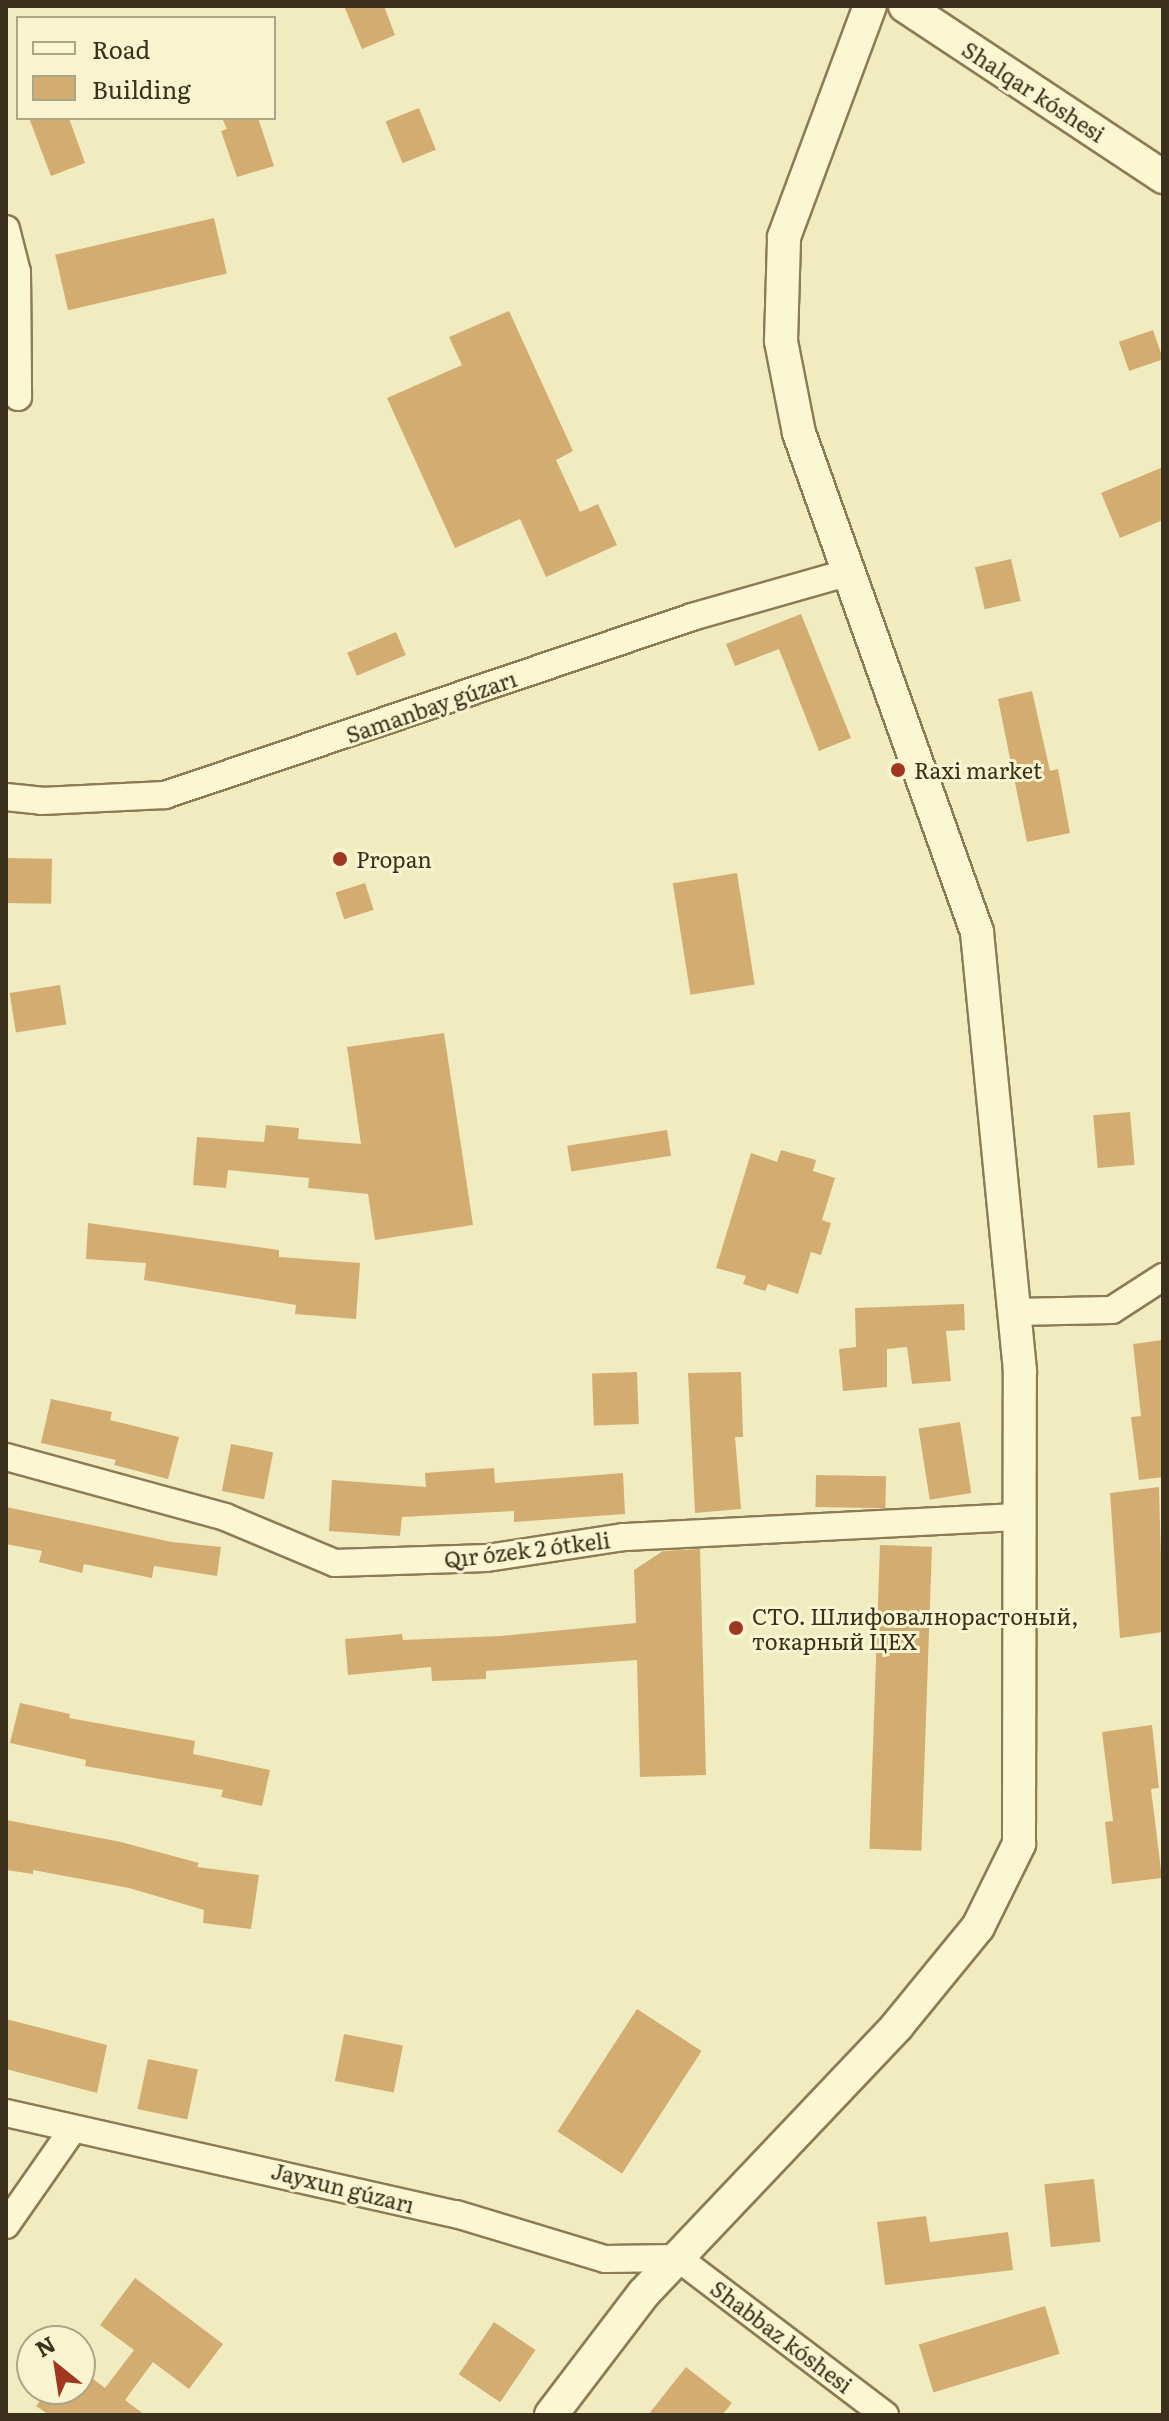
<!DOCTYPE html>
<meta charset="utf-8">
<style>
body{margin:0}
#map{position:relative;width:1169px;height:2421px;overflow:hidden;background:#f1ecbf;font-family:Literata,serif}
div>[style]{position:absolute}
.building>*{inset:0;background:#d3ac72;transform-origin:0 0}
.roads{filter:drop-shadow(2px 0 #8c7c56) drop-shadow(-2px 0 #8c7c56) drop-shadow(0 2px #8c7c56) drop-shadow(0 -2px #8c7c56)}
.minor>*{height:26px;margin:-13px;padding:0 13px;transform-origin:13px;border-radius:13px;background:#fcf7d3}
.tertiary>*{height:32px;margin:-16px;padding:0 16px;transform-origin:16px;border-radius:16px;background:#fcf7d3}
.dots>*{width:22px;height:22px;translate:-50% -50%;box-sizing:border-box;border:4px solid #f8f4d0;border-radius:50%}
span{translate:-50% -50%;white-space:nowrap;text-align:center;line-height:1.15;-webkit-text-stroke:6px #f8f4d0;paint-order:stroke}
.street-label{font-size:22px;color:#3a301c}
.poi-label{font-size:22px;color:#3a301c}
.left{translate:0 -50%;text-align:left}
.frame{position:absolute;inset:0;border:8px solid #3a301c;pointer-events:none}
.legend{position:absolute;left:16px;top:16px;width:260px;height:104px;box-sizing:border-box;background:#f8f4d0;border:2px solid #aca688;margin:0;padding:10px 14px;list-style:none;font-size:24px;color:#3a301c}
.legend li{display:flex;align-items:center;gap:16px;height:40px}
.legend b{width:40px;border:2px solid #aca688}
.north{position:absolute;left:16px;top:2325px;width:80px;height:80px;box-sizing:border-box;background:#f8f4d0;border:2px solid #aca688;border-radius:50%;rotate:330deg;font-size:22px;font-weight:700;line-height:32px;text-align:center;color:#3a301c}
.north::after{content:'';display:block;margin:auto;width:28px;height:36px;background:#a03721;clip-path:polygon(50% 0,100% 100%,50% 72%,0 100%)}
</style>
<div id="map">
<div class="building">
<i style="clip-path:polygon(344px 6px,384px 6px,395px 35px,362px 49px)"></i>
<i style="left:419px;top:108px;width:45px;height:36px;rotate:68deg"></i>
<i style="clip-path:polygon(29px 118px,69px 118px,85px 163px,51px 176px)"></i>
<i style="clip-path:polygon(222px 118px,258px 118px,274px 166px,237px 177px,221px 131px,227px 129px)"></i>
<i style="left:214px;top:218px;width:57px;height:163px;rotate:77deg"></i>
<i style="clip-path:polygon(509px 311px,573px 451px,556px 460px,580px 512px,598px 504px,617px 545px,546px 577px,520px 519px,455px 548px,387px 398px,462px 365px,449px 337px)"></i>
<i style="left:1153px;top:330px;width:31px;height:36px;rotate:71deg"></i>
<i style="clip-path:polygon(1163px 467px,1163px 520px,1120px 538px,1101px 493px)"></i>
<i style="left:1011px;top:559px;width:43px;height:37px;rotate:77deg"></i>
<i style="clip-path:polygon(801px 614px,851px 738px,819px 751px,779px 649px,735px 666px,726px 644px)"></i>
<i style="left:396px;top:632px;width:25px;height:53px;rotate:67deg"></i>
<i style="clip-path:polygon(1032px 691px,1050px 771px,1058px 769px,1070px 833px,1027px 842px,998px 699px)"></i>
<i style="left:6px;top:858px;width:46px;height:45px;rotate:1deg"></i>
<i style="left:737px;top:873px;width:113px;height:65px;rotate:81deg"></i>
<i style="left:365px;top:883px;width:28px;height:31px;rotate:72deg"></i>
<i style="left:60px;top:985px;width:40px;height:51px;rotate:81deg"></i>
<i style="clip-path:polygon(444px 1033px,473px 1225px,375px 1240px,368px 1194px,308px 1188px,309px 1178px,228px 1170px,226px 1188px,193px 1185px,197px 1137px,264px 1142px,266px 1125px,299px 1128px,298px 1139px,361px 1144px,347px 1047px)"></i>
<i style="left:1130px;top:1112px;width:53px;height:37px;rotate:85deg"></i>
<i style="left:667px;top:1130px;width:26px;height:101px;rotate:81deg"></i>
<i style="clip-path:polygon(781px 1150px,816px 1160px,813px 1171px,835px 1178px,822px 1220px,831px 1223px,821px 1255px,811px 1252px,798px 1294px,768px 1284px,765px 1291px,743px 1284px,746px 1276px,716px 1268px,751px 1153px,777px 1162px)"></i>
<i style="clip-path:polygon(88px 1223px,279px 1250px,279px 1257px,360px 1263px,356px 1319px,295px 1314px,296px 1305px,144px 1280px,146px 1263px,86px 1259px)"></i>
<i style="clip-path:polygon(964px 1304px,965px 1330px,946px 1331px,951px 1381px,912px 1384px,907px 1347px,887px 1349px,887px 1387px,843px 1391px,839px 1349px,856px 1347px,855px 1308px)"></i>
<i style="clip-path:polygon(1163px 1340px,1163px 1477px,1139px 1480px,1131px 1417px,1141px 1416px,1133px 1344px)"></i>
<i style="left:637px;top:1372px;width:52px;height:45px;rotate:88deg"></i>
<i style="clip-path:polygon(741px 1372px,743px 1437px,735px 1437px,741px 1509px,695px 1513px,688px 1373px)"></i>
<i style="clip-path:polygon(51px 1399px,112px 1412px,110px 1420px,179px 1437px,168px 1479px,114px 1465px,116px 1460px,41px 1443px)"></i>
<i style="left:960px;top:1422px;width:72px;height:42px;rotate:81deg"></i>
<i style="left:231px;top:1444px;width:43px;height:48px;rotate:11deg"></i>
<i style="clip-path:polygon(494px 1468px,495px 1483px,623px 1473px,625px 1514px,514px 1522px,514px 1511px,402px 1517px,400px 1536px,329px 1531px,332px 1480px,426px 1487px,425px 1473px)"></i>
<i style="left:816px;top:1475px;width:70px;height:32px;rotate:1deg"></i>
<i style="clip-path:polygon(1159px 1487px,1163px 1632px,1120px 1638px,1110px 1493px)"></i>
<i style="clip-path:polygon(6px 1507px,172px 1542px,221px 1547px,217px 1576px,154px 1566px,152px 1578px,84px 1564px,82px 1573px,39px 1562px,42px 1551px,6px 1544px)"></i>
<i style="left:880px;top:1545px;width:52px;height:304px;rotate:2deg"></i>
<i style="clip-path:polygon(700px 1549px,706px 1775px,640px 1777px,637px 1660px,486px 1671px,486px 1679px,432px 1681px,431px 1667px,348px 1675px,345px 1639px,402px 1634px,403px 1640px,500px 1636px,636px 1623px,634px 1570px,663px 1551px)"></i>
<i style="clip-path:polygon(20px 1703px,70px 1714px,69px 1718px,195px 1741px,193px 1754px,270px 1770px,262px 1806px,221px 1797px,223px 1790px,85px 1766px,86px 1760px,10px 1743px)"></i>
<i style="clip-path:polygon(1152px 1725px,1159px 1788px,1151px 1789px,1162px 1878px,1112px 1884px,1105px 1822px,1113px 1821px,1102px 1732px)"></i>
<i style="clip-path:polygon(6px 1820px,121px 1842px,199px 1863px,197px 1867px,259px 1875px,251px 1929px,203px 1923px,204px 1910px,129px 1888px,33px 1870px,33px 1874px,6px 1870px)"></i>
<i style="left:637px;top:2009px;width:77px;height:146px;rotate:33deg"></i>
<i style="clip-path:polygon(6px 2019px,107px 2045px,97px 2093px,6px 2069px)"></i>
<i style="left:344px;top:2034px;width:60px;height:48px;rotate:11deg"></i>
<i style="left:148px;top:2059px;width:51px;height:51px;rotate:12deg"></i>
<i style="left:1094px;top:2179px;width:63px;height:50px;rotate:84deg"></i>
<i style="clip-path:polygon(926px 2216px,930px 2242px,1008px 2232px,1013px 2270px,885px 2285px,877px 2222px)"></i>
<i style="clip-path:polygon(135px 2278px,223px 2344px,189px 2389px,153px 2362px,125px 2400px,145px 2415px,49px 2415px,36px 2406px,49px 2389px,80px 2389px,80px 2369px,105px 2388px,134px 2350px,100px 2325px)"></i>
<i style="left:1045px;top:2306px;width:50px;height:132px;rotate:73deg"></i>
<i style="left:494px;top:2322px;width:50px;height:63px;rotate:34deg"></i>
<i style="clip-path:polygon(686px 2367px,732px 2403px,722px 2415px,648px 2415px)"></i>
</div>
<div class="roads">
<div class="minor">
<i style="left:6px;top:229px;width:44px;rotate:75.7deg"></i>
<i style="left:17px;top:272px;width:125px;rotate:89.5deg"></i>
<i style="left:6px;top:797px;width:36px;rotate:6deg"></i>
<i style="left:42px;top:801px;width:123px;rotate:-2.8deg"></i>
<i style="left:165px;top:795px;width:556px;rotate:-18.66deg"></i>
<i style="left:692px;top:617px;width:164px;rotate:-15.9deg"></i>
<i style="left:1014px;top:1312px;width:98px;rotate:-1.2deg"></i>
<i style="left:1112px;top:1310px;width:61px;rotate:-32.9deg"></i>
<i style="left:6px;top:1457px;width:227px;rotate:15.3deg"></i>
<i style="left:225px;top:1517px;width:119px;rotate:22.7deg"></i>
<i style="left:335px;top:1563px;width:152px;rotate:-1.9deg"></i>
<i style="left:487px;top:1558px;width:139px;rotate:-8.7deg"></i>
<i style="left:624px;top:1537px;width:395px;rotate:-2.9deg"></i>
<i style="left:6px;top:2113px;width:461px;rotate:12.7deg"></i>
<i style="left:456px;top:2214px;width:156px;rotate:16.8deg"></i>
<i style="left:605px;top:2259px;width:73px;rotate:-0.8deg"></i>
<i style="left:678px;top:2258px;width:260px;rotate:37.2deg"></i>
<i style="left:6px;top:2225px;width:117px;rotate:-55.1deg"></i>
</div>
<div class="tertiary">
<i style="left:905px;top:6px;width:310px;rotate:33.5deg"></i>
<i style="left:551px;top:2415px;width:153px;rotate:-52.7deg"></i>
<i style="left:644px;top:2293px;width:368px;rotate:-46.5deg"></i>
<i style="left:897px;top:2026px;width:128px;rotate:-50.7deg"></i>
<i style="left:978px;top:1927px;width:93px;rotate:-63.7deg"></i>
<i style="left:1019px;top:1844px;width:473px;rotate:-89.9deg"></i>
<i style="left:1020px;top:1371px;width:441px;rotate:-95.6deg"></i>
<i style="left:977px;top:932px;width:530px;rotate:-109.63deg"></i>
<i style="left:799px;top:433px;width:94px;rotate:-101.1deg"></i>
<i style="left:781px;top:341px;width:104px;rotate:-88.3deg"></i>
<i style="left:784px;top:237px;width:246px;rotate:-69.6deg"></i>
</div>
</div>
<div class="dots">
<i style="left:898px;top:770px;background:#a03721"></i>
<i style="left:340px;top:859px;background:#a03721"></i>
<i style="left:736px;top:1628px;background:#a03721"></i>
</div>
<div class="street-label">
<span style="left:1034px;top:91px;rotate:33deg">Shalqar kóshesi</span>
<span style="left:431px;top:706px;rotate:-19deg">Samanbay gúzarı</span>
<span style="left:527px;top:1549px;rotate:-7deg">Qır ózek 2 ótkeli</span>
<span style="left:343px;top:2187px;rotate:14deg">Jayxun gúzarı</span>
<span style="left:782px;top:2336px;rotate:37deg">Shabbaz kóshesi</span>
</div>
<div class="poi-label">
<span class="left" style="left:914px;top:770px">Raxi market</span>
<span class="left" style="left:356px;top:859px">Propan</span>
<span class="left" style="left:752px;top:1628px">СТО. Шлифовалнорастоный,<br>токарный ЦЕХ</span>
</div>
<div class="frame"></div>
<ul class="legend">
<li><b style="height:10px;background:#fcf7d3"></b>Road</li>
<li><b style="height:22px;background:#d3ac72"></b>Building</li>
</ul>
<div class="north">N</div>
</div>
